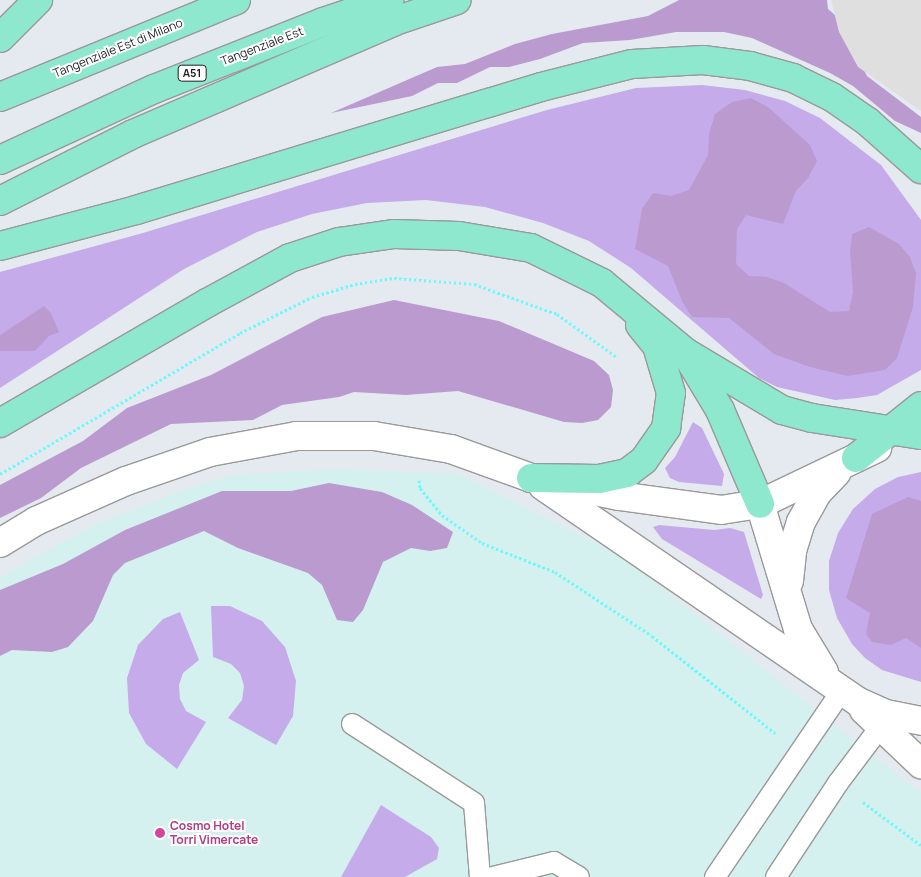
<!DOCTYPE html>
<style>
body{margin:0}
#map{position:relative;width:921px;height:877px;overflow:hidden;background:#e5eaf0;font-family:Manrope,sans-serif}
div>[style]{position:absolute}
.commercial>*{inset:0;background:#d5f1ef}
.grass>*{inset:0;background:#c5abea}
.forest>*{inset:0;background:#bb9ad0}
.parking>*{inset:0;background:#dfdfdf}
.path>*{height:3px;margin-top:-1.5px;transform-origin:0;background:repeating-linear-gradient(90deg,#6cf9fb 0 2.5px,transparent 0 5px)}
.roads{filter:drop-shadow(1px 0 #999) drop-shadow(-1px 0 #999) drop-shadow(0 1px #999) drop-shadow(0 -1px #999)}
.service>*{height:20px;margin:-10px;padding:0 10px;transform-origin:10px;border-radius:10px;background:#fff}
.minor>*{height:28px;margin:-14px;padding:0 14px;transform-origin:14px;border-radius:14px;background:#fff}
.motorway>*{height:28px;margin:-14px;padding:0 14px;transform-origin:14px;border-radius:14px;background:#8de8ce}
.dots>*{width:14px;height:14px;translate:-50% -50%;box-sizing:border-box;border:2px solid #fff;border-radius:50%}
span{translate:-50% -50%;white-space:nowrap;text-align:center;line-height:1.15;-webkit-text-stroke:4px #fff;paint-order:stroke}
.shield-label span{padding:1px 4px;background:#fff;border:1px solid;border-radius:4px;-webkit-text-stroke-width:0}
.shield-label{font-size:11px;color:#1f1f1f;font-weight:700}
.street-label{font-size:12px;color:#1f1f1f}
.hotel-label{font-size:12px;color:#b23c85;font-weight:700}
.left{translate:0 -50%;text-align:left}
</style>
<div id="map">
<div class="commercial">
<i style="clip-path:polygon(332px 469px,460px 474px,623px 557px,921px 793px,921px 877px,0 877px,0 577px,92px 526px,178px 492px,232px 475px)"></i>
</div>
<div class="grass">
<i style="clip-path:polygon(702px 85px,745px 90px,785px 101px,820px 118px,881px 165px,921px 220px,921px 370px,877px 395px,857px 398px,835px 400px,777px 387px,759px 378px,631px 268px,589px 241px,543px 223px,485px 207px,426px 200px,367px 203px,312px 214px,257px 232px,184px 269px,0 388px,0 272px,143px 233px,547px 110px,636px 88px)"></i>
<i style="clip-path:polygon(693px 422px,702px 428px,724px 474px,722px 486px,679px 482px,670px 478px,665px 468px,675px 457px)"></i>
<i style="clip-path:polygon(921px 472px,921px 682px,882px 670px,865px 658px,852px 644px,837px 618px,829px 590px,829px 561px,838px 533px,853px 509px,875px 489px,898px 477px)"></i>
<i style="clip-path:polygon(659px 525px,714px 530px,730px 528px,744px 532px,763px 595px,761px 599px,662px 539px,653px 527px)"></i>
<i style="clip-path:polygon(211px 606px,230px 606px,262px 621px,285px 647px,296px 681px,293px 716px,276px 745px,228px 718px,242px 700px,244px 686px,240px 673px,231px 664px,213px 657px)"></i>
<i style="clip-path:polygon(180px 612px,199px 660px,183px 673px,179px 685px,180px 699px,186px 711px,206px 722px,177px 769px,146px 744px,129px 713px,127px 678px,138px 645px,163px 619px)"></i>
<i style="clip-path:polygon(381px 805px,431px 837px,439px 848px,437px 859px,405px 877px,341px 877px)"></i>
</div>
<div class="forest">
<i style="clip-path:polygon(679px 0,827px 0,828px 9px,835px 15px,867px 76px,921px 117px,921px 133px,895px 121px,853px 86px,830px 73px,752px 38px,724px 32px,676px 32px,630px 40px,583px 43px,540px 59px,509px 67px,490px 67px,457px 83px,438px 83px,412px 96px,331px 113px,437px 67px,465px 64px,515px 44px,552px 34px,648px 16px)"></i>
<i style="clip-path:polygon(751px 98px,768px 107px,810px 145px,817px 161px,808px 178px,796px 191px,783px 224px,746px 215px,737px 229px,736px 264px,749px 276px,767px 277px,784px 283px,830px 312px,849px 311px,853px 292px,850px 253px,852px 234px,869px 227px,899px 244px,910px 257px,916px 273px,913px 307px,897px 358px,885px 370px,848px 376px,810px 367px,774px 354px,729px 318px,692px 317px,682px 301px,668px 266px,635px 249px,642px 209px,653px 193px,671px 196px,689px 190px,708px 155px,709px 134px,715px 114px,732px 102px)"></i>
<i style="clip-path:polygon(394px 300px,499px 321px,594px 361px,609px 375px,613px 390px,611px 407px,598px 420px,582px 423px,564px 422px,458px 391px,406px 395px,354px 392px,339px 397px,282px 405px,253px 420px,171px 424px,81px 468px,41px 498px,0 518px,0 485px,83px 441px,127px 408px,211px 375px,322px 317px)"></i>
<i style="clip-path:polygon(44px 306px,51px 313px,59px 332px,49px 336px,35px 351px,0 351px,0 335px)"></i>
<i style="clip-path:polygon(329px 483px,382px 492px,412px 505px,453px 532px,447px 548px,430px 551px,411px 548px,383px 562px,363px 610px,353px 622px,337px 620px,322px 585px,308px 573px,238px 548px,204px 531px,125px 563px,113px 575px,93px 621px,68px 647px,52px 652px,12px 650px,0 656px,0 590px,63px 564px,125px 530px,222px 491px,291px 491px)"></i>
<i style="clip-path:polygon(908px 497px,921px 501px,921px 648px,906px 638px,891px 645px,872px 642px,866px 634px,870px 613px,846px 598px,872px 514px)"></i>
</div>
<div class="parking">
<i style="clip-path:polygon(831px 0,921px 0,921px 111px,858px 67px,839px 32px)"></i>
</div>
<div class="path">
<i style="left:0;top:474px;width:278px;rotate:-30.4deg"></i>
<i style="left:240px;top:333px;width:80px;rotate:-26.6deg"></i>
<i style="left:312px;top:297px;width:45px;rotate:-16.8deg"></i>
<i style="left:355px;top:284px;width:39px;rotate:-9deg"></i>
<i style="left:394px;top:278px;width:80px;rotate:4.3deg"></i>
<i style="left:474px;top:284px;width:88px;rotate:19.9deg"></i>
<i style="left:557px;top:314px;width:75px;rotate:35.8deg"></i>
<i style="left:419px;top:480px;width:8px;rotate:83deg"></i>
<i style="left:420px;top:488px;width:35px;rotate:51deg"></i>
<i style="left:442px;top:515px;width:49px;rotate:35deg"></i>
<i style="left:482px;top:543px;width:79px;rotate:21.7deg"></i>
<i style="left:555px;top:572px;width:116px;rotate:33.4deg"></i>
<i style="left:652px;top:636px;width:157px;rotate:38.3deg"></i>
<i style="left:863px;top:802px;width:72px;rotate:36.6deg"></i>
</div>
<div class="roads">
<div class="service">
<i style="left:352px;top:724px;width:145px;rotate:32.9deg"></i>
<i style="left:474px;top:803px;width:74px;rotate:85.4deg"></i>
<i style="left:493px;top:877px;width:63px;rotate:-13.8deg"></i>
<i style="left:554px;top:862px;width:29px;rotate:31deg"></i>
<i style="left:715px;top:877px;width:226px;rotate:-55.8deg"></i>
<i style="left:776px;top:877px;width:113px;rotate:-56.6deg"></i>
<i style="left:838px;top:783px;width:71px;rotate:-53deg"></i>
</div>
<div class="minor">
<i style="left:543px;top:486px;width:383px;rotate:34.4deg"></i>
<i style="left:859px;top:702px;width:30px;rotate:24deg"></i>
<i style="left:886px;top:714px;width:36px;rotate:11deg"></i>
<i style="left:760px;top:504px;width:131px;rotate:73.1deg"></i>
<i style="left:798px;top:629px;width:50px;rotate:58.8deg"></i>
<i style="left:0;top:543px;width:42px;rotate:-31.4deg"></i>
<i style="left:36px;top:521px;width:98px;rotate:-24deg"></i>
<i style="left:126px;top:481px;width:89px;rotate:-19deg"></i>
<i style="left:210px;top:452px;width:87px;rotate:-10.5deg"></i>
<i style="left:296px;top:436px;width:78px"></i>
<i style="left:374px;top:436px;width:78px;rotate:9.6deg"></i>
<i style="left:451px;top:449px;width:85px;rotate:19.9deg"></i>
<i style="left:531px;top:478px;width:90px;rotate:11.6deg"></i>
<i style="left:619px;top:496px;width:103px;rotate:7.8deg"></i>
<i style="left:721px;top:510px;width:39px;rotate:-9deg"></i>
<i style="left:760px;top:504px;width:130px;rotate:-25.6deg"></i>
<i style="left:789px;top:581px;width:30px;rotate:-84deg"></i>
<i style="left:792px;top:551px;width:30px;rotate:-73deg"></i>
<i style="left:801px;top:522px;width:33px;rotate:-61deg"></i>
<i style="left:817px;top:493px;width:28px;rotate:-46deg"></i>
<i style="left:864px;top:710px;width:79px;rotate:43.5deg"></i>
</div>
<div class="motorway">
<i style="left:0;top:38px;width:54px;rotate:-45deg"></i>
<i style="left:0;top:97px;width:255px;rotate:-22.3deg"></i>
<i style="left:0;top:160px;width:170px;rotate:-24.8deg"></i>
<i style="left:154px;top:89px;width:182px;rotate:-21.6deg"></i>
<i style="left:323px;top:22px;width:70px;rotate:-18.4deg"></i>
<i style="left:0;top:201px;width:149px;rotate:-26.7deg"></i>
<i style="left:133px;top:134px;width:285px;rotate:-23.3deg"></i>
<i style="left:395px;top:21px;width:65px;rotate:-18.7deg"></i>
<i style="left:0;top:246px;width:141px;rotate:-14.8deg"></i>
<i style="left:136px;top:210px;width:423px;rotate:-16.9deg"></i>
<i style="left:541px;top:87px;width:94px;rotate:-14.2deg"></i>
<i style="left:632px;top:64px;width:71px;rotate:-3.2deg"></i>
<i style="left:703px;top:60px;width:47px;rotate:7.3deg"></i>
<i style="left:750px;top:66px;width:45px;rotate:15.6deg"></i>
<i style="left:793px;top:78px;width:43px;rotate:26deg"></i>
<i style="left:832px;top:97px;width:44px;rotate:34.8deg"></i>
<i style="left:868px;top:122px;width:71px;rotate:41.6deg"></i>
<i style="left:688px;top:357px;width:62px;rotate:58.9deg"></i>
<i style="left:720px;top:410px;width:102px;rotate:66.9deg"></i>
<i style="left:0;top:423px;width:239px;rotate:-30.1deg"></i>
<i style="left:207px;top:303px;width:94px;rotate:-28.5deg"></i>
<i style="left:290px;top:258px;width:52px;rotate:-18.1deg"></i>
<i style="left:339px;top:242px;width:56px;rotate:-8.3deg"></i>
<i style="left:394px;top:234px;width:65px;rotate:1.8deg"></i>
<i style="left:459px;top:236px;width:73px;rotate:9.5deg"></i>
<i style="left:531px;top:248px;width:79px;rotate:26.2deg"></i>
<i style="left:602px;top:283px;width:108px;rotate:39.7deg"></i>
<i style="left:685px;top:352px;width:113px;rotate:30.9deg"></i>
<i style="left:782px;top:410px;width:31px;rotate:15deg"></i>
<i style="left:812px;top:418px;width:110px;rotate:8.9deg"></i>
<i style="left:856px;top:458px;width:83px;rotate:-38.7deg"></i>
<i style="left:531px;top:478px;width:68px;rotate:0.8deg"></i>
<i style="left:599px;top:479px;width:29px;rotate:-12deg"></i>
<i style="left:627px;top:473px;width:21px;rotate:-37deg"></i>
<i style="left:644px;top:460px;width:39px;rotate:-55deg"></i>
<i style="left:666px;top:428px;width:35px;rotate:-82deg"></i>
<i style="left:671px;top:393px;width:49px;rotate:-106.6deg"></i>
<i style="left:657px;top:346px;width:27px;rotate:-129deg"></i>
</div>
</div>
<div class="dots">
<i style="left:160px;top:833px;background:#d1479c"></i>
</div>
<div class="shield-label">
<span style="left:192px;top:73px">A51</span>
</div>
<div class="street-label">
<span style="left:262px;top:46px;rotate:-21deg">Tangenziale Est</span>
<span style="left:118px;top:48px;rotate:-22deg">Tangenziale Est di Milano</span>
</div>
<div class="hotel-label">
<span class="left" style="left:170px;top:833px">Cosmo Hotel<br>Torri Vimercate</span>
</div>
</div>
